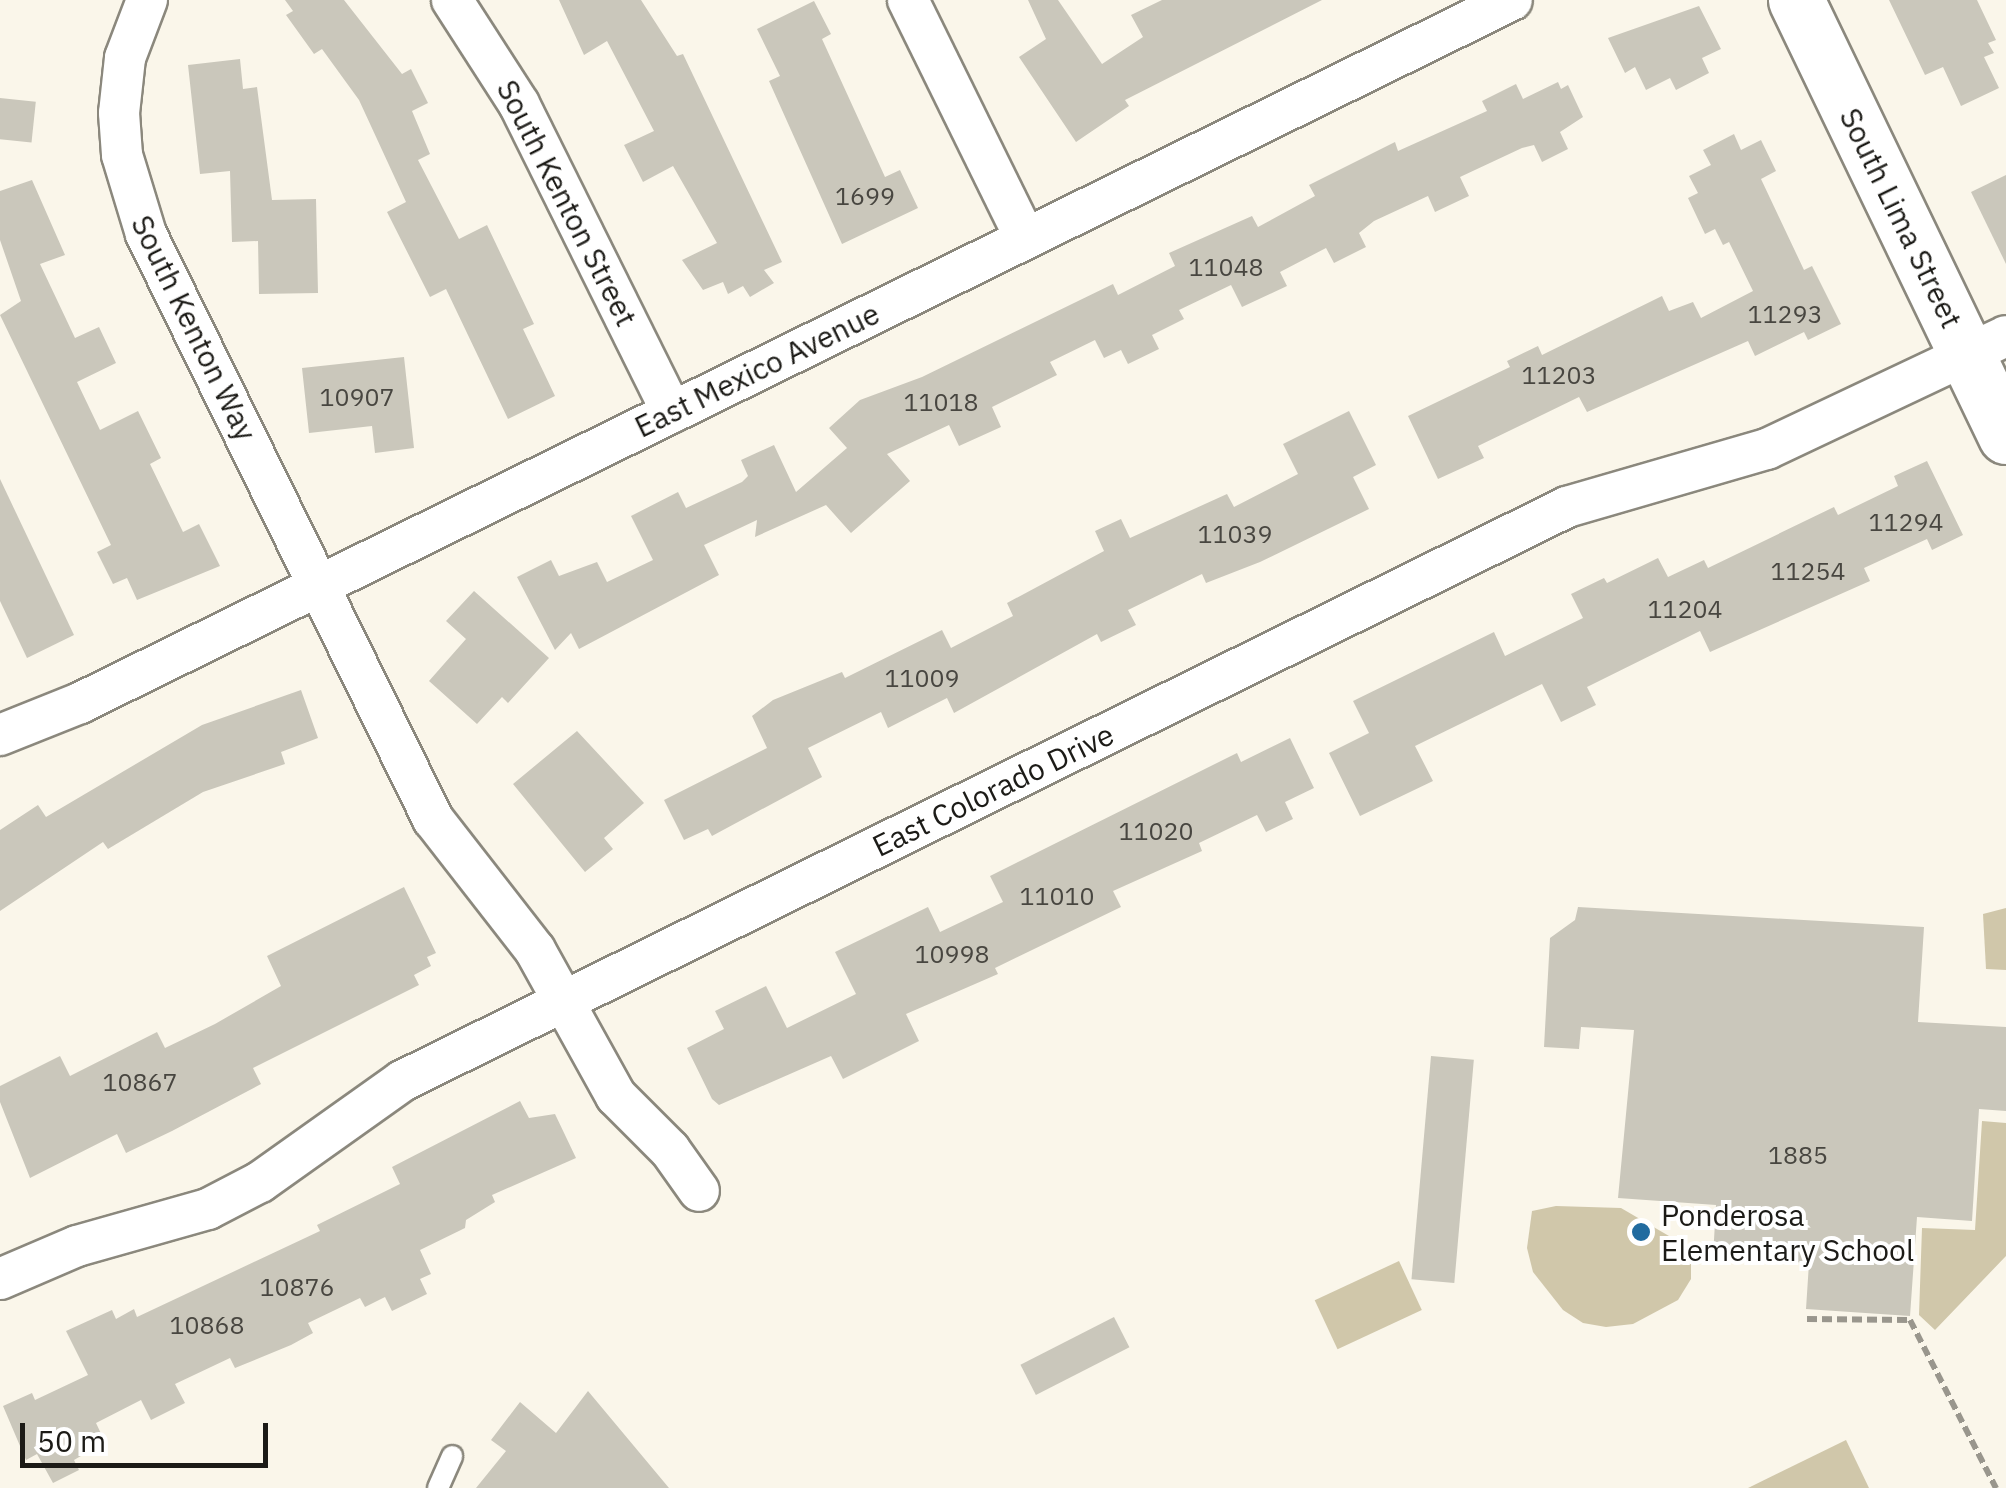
<!DOCTYPE html>
<style>
body{margin:0}
#map{position:relative;width:2006px;height:1488px;overflow:hidden;background:#faf6ea;font-family:"IBM Plex Sans",sans-serif}
div>[style]{position:absolute}
.green>*{inset:0;background:#d0c7aa;transform-origin:0 0}
.building>*{inset:0;background:#cac7bb;transform-origin:0 0}
.path>*{height:6px;margin-top:-3px;transform-origin:0;background:repeating-linear-gradient(90deg,#99968d 0 10px,transparent 0 15px)}
.roads{filter:drop-shadow(2px 0 #8b887d) drop-shadow(-2px 0 #8b887d) drop-shadow(0 2px #8b887d) drop-shadow(0 -2px #8b887d)}
.lane>*{height:20px;margin:-10px;padding:0 10px;transform-origin:10px;border-radius:10px;background:#fff}
.street>*{height:40px;margin:-20px;padding:0 20px;transform-origin:20px;border-radius:20px;background:#fff}
.secondary>*{height:55px;margin:-27.5px;padding:0 27.5px;transform-origin:27.5px;border-radius:27.5px;background:#fff}
.dots>*{width:28px;height:28px;translate:-50% -50%;box-sizing:border-box;border:5px solid #fff;border-radius:50%}
span{translate:-50% -50%;white-space:nowrap;text-align:center;line-height:1.15;-webkit-text-stroke:8px #fff;paint-order:stroke}
.number-label{font-size:25px;color:#484640}
.number-label span{-webkit-text-stroke-width:0}
.street-label{font-size:30px;color:#1c1b17}
.poi-label{font-size:30px;color:#1c1b17}
.left{translate:0 -50%;text-align:left}
.scale{position:absolute;left:20px;top:1423px;width:248px;height:45px;box-sizing:border-box;border:5px solid #1c1b17;border-top:0;padding-left:12px;font-size:30px;line-height:35px;white-space:nowrap;color:#1c1b17;-webkit-text-stroke:8px #fff;paint-order:stroke}
</style>
<div id="map">
<div class="green">
<i style="clip-path:polygon(2006px 908px,2006px 970px,1986px 969px,1983px 914px)"></i>
<i style="clip-path:polygon(1982px 1121px,2006px 1123px,2006px 1256px,1935px 1330px,1919px 1315px,1922px 1228px,1975px 1230px)"></i>
<i style="clip-path:polygon(1556px 1206px,1621px 1208px,1669px 1236px,1691px 1264px,1691px 1279px,1678px 1300px,1633px 1324px,1606px 1327px,1583px 1323px,1563px 1310px,1533px 1272px,1527px 1248px,1532px 1211px)"></i>
<i style="left:1399px;top:1261px;width:54px;height:93px;rotate:65deg"></i>
<i style="clip-path:polygon(1846px 1440px,1869px 1488px,1748px 1488px)"></i>
</div>
<div class="building">
<i style="clip-path:polygon(285px 0,344px 0,402px 74px,411px 69px,428px 103px,412px 111px,430px 154px,418px 160px,459px 239px,487px 225px,534px 324px,523px 329px,555px 396px,508px 419px,446px 289px,430px 297px,387px 212px,406px 202px,359px 100px,322px 49px,314px 54px,286px 15px,293px 11px)"></i>
<i style="clip-path:polygon(559px 0,641px 0,677px 56px,683px 54px,782px 262px,764px 270px,774px 283px,750px 297px,743px 286px,728px 294px,723px 282px,703px 290px,682px 260px,717px 243px,673px 166px,643px 182px,624px 145px,654px 131px,607px 41px,584px 55px)"></i>
<i style="clip-path:polygon(1028px 0,1058px 0,1102px 64px,1143px 37px,1131px 15px,1162px 0,1322px 0,1125px 100px,1129px 106px,1076px 142px,1019px 57px,1046px 39px)"></i>
<i style="clip-path:polygon(1889px 0,1977px 0,1996px 40px,1988px 43px,1994px 53px,1984px 57px,1999px 88px,1961px 106px,1943px 67px,1925px 75px)"></i>
<i style="clip-path:polygon(814px 1px,831px 34px,822px 39px,885px 177px,900px 170px,918px 208px,842px 244px,769px 81px,780px 76px,757px 29px)"></i>
<i style="clip-path:polygon(1699px 6px,1721px 49px,1702px 58px,1709px 73px,1676px 90px,1670px 78px,1646px 90px,1635px 67px,1625px 73px,1608px 38px)"></i>
<i style="clip-path:polygon(240px 59px,243px 89px,257px 87px,272px 200px,316px 199px,318px 293px,259px 294px,258px 241px,232px 242px,230px 171px,200px 174px,188px 65px)"></i>
<i style="clip-path:polygon(1558px 82px,1561px 89px,1568px 85px,1583px 117px,1560px 132px,1568px 149px,1542px 162px,1534px 145px,1522px 148px,1460px 177px,1469px 196px,1435px 212px,1428px 196px,1374px 221px,1359px 233px,1366px 247px,1334px 263px,1326px 248px,1280px 272px,1287px 286px,1242px 307px,1231px 285px,1179px 310px,1184px 319px,1152px 335px,1159px 349px,1128px 364px,1121px 350px,1104px 358px,1095px 340px,1050px 362px,1057px 375px,992px 407px,1001px 427px,959px 446px,949px 425px,887px 454px,910px 481px,851px 533px,826px 505px,755px 537px,757px 520px,704px 545px,719px 575px,579px 649px,571px 633px,555px 650px,517px 577px,551px 560px,559px 576px,597px 562px,607px 582px,653px 560px,631px 516px,678px 492px,686px 508px,742px 482px,748px 476px,741px 460px,774px 445px,796px 492px,847px 448px,829px 428px,860px 400px,922px 377px,1113px 284px,1118px 295px,1175px 266px,1169px 253px,1252px 216px,1258px 227px,1315px 196px,1309px 185px,1395px 142px,1398px 151px,1487px 111px,1482px 101px,1516px 84px,1523px 99px)"></i>
<i style="left:0;top:98px;width:36px;height:41px;rotate:6deg"></i>
<i style="clip-path:polygon(1734px 134px,1741px 150px,1761px 140px,1776px 171px,1761px 179px,1804px 270px,1812px 266px,1841px 324px,1808px 340px,1804px 332px,1755px 356px,1748px 341px,1587px 412px,1579px 397px,1478px 446px,1484px 458px,1438px 479px,1408px 416px,1510px 367px,1507px 361px,1538px 346px,1542px 355px,1662px 296px,1669px 311px,1693px 302px,1701px 318px,1753px 291px,1729px 242px,1723px 245px,1715px 229px,1705px 234px,1688px 198px,1698px 193px,1689px 176px,1711px 165px,1703px 150px)"></i>
<i style="clip-path:polygon(2006px 175px,2006px 264px,1971px 192px)"></i>
<i style="clip-path:polygon(32px 180px,65px 255px,40px 264px,75px 338px,99px 327px,116px 363px,77px 382px,100px 430px,138px 411px,161px 458px,150px 464px,183px 532px,199px 524px,220px 566px,137px 600px,127px 578px,113px 584px,97px 552px,111px 545px,0 315px,21px 301px,0 240px,0 191px)"></i>
<i style="clip-path:polygon(404px 357px,414px 448px,375px 453px,372px 426px,309px 433px,302px 368px)"></i>
<i style="clip-path:polygon(1349px 411px,1376px 465px,1353px 477px,1369px 509px,1260px 562px,1206px 583px,1202px 574px,1128px 610px,1136px 625px,1101px 642px,1097px 634px,954px 713px,947px 698px,888px 728px,881px 712px,808px 748px,822px 777px,712px 836px,708px 829px,684px 840px,664px 800px,767px 748px,752px 716px,773px 700px,842px 672px,845px 678px,942px 630px,951px 648px,1013px 616px,1007px 603px,1104px 551px,1095px 531px,1121px 519px,1130px 538px,1227px 494px,1234px 507px,1298px 474px,1283px 444px)"></i>
<i style="clip-path:polygon(1927px 461px,1963px 535px,1932px 550px,1927px 539px,1864px 568px,1870px 581px,1710px 652px,1700px 631px,1587px 687px,1596px 705px,1561px 722px,1542px 684px,1415px 746px,1433px 781px,1360px 816px,1329px 753px,1369px 733px,1353px 701px,1494px 632px,1505px 656px,1583px 618px,1571px 594px,1604px 578px,1607px 583px,1658px 558px,1668px 577px,1704px 560px,1708px 568px,1834px 507px,1838px 515px,1898px 486px,1894px 476px)"></i>
<i style="clip-path:polygon(0 479px,74px 635px,27px 658px,0 601px)"></i>
<i style="clip-path:polygon(474px 591px,549px 658px,508px 703px,502px 697px,477px 724px,429px 681px,466px 639px,446px 621px)"></i>
<i style="clip-path:polygon(301px 690px,318px 738px,281px 752px,285px 764px,203px 792px,108px 849px,103px 842px,0 911px,0 830px,38px 805px,46px 817px,202px 725px)"></i>
<i style="clip-path:polygon(577px 731px,644px 803px,604px 838px,613px 849px,585px 872px,513px 784px)"></i>
<i style="clip-path:polygon(1290px 738px,1314px 788px,1285px 802px,1293px 819px,1266px 832px,1257px 815px,1199px 843px,1202px 851px,1113px 891px,1121px 907px,995px 968px,998px 974px,906px 1014px,919px 1041px,843px 1079px,831px 1056px,719px 1105px,712px 1099px,687px 1048px,724px 1029px,715px 1011px,766px 986px,787px 1028px,856px 994px,835px 952px,928px 907px,940px 932px,1003px 902px,990px 876px,1237px 753px,1241px 762px)"></i>
<i style="clip-path:polygon(404px 887px,436px 953px,427px 957px,431px 966px,414px 975px,419px 985px,253px 1068px,261px 1084px,172px 1131px,126px 1153px,117px 1134px,30px 1178px,0 1102px,0 1086px,60px 1056px,70px 1076px,157px 1032px,165px 1048px,215px 1024px,281px 986px,267px 956px)"></i>
<i style="clip-path:polygon(1578px 907px,1924px 927px,1918px 1022px,2006px 1027px,2006px 1111px,1979px 1109px,1972px 1221px,1917px 1217px,1910px 1316px,1806px 1309px,1809px 1263px,1713px 1257px,1716px 1205px,1618px 1198px,1634px 1030px,1581px 1027px,1579px 1049px,1544px 1047px,1550px 938px,1575px 920px)"></i>
<i style="left:1431px;top:1056px;width:43px;height:224px;rotate:5deg"></i>
<i style="clip-path:polygon(520px 1101px,529px 1118px,555px 1114px,576px 1158px,492px 1195px,495px 1202px,466px 1220px,465px 1228px,420px 1250px,431px 1274px,420px 1279px,427px 1294px,392px 1311px,385px 1297px,365px 1307px,360px 1298px,308px 1323px,313px 1333px,291px 1345px,235px 1368px,230px 1358px,175px 1384px,185px 1403px,151px 1420px,141px 1400px,96px 1423px,105px 1442px,74px 1460px,79px 1470px,53px 1483px,37px 1454px,26px 1460px,3px 1406px,32px 1393px,35px 1400px,88px 1375px,66px 1331px,112px 1310px,116px 1319px,134px 1309px,137px 1317px,320px 1231px,317px 1225px,400px 1184px,392px 1167px)"></i>
<i style="left:1114px;top:1317px;width:34px;height:105px;rotate:63deg"></i>
<i style="clip-path:polygon(588px 1391px,669px 1488px,476px 1488px,506px 1451px,491px 1440px,520px 1402px,556px 1433px)"></i>
</div>
<div class="path">
<i style="left:1807px;top:1319px;width:103px;rotate:0.6deg"></i>
<i style="left:1910px;top:1320px;width:189px;rotate:62.9deg"></i>
</div>
<div class="roads">
<div class="lane">
<i style="left:438px;top:1488px;width:35px;rotate:-66deg"></i>
</div>
<div class="street">
<i style="left:147px;top:0;width:62px;rotate:110.8deg"></i>
<i style="left:125px;top:58px;width:55px;rotate:96.2deg"></i>
<i style="left:119px;top:113px;width:42px;rotate:85.9deg"></i>
<i style="left:122px;top:155px;width:83px;rotate:73.1deg"></i>
<i style="left:146px;top:234px;width:652px;rotate:63.87deg"></i>
<i style="left:433px;top:819px;width:166px;rotate:52.1deg"></i>
<i style="left:535px;top:950px;width:167px;rotate:61deg"></i>
<i style="left:616px;top:1096px;width:76px;rotate:45deg"></i>
<i style="left:670px;top:1150px;width:50px;rotate:54.7deg"></i>
<i style="left:452px;top:0;width:124px;rotate:57.2deg"></i>
<i style="left:519px;top:104px;width:344px;rotate:63.6deg"></i>
<i style="left:908px;top:0;width:265px;rotate:63.8deg"></i>
<i style="left:0;top:735px;width:86px;rotate:-21.8deg"></i>
<i style="left:80px;top:703px;width:1595px;rotate:-26.15deg"></i>
<i style="left:0;top:1279px;width:84px;rotate:-23.2deg"></i>
<i style="left:77px;top:1246px;width:136px;rotate:-15.8deg"></i>
<i style="left:208px;top:1209px;width:59px;rotate:-27.4deg"></i>
<i style="left:260px;top:1182px;width:174px;rotate:-35.4deg"></i>
<i style="left:402px;top:1081px;width:1299px;rotate:-26.23deg"></i>
<i style="left:1567px;top:507px;width:208px;rotate:-16.2deg"></i>
<i style="left:1767px;top:449px;width:264px;rotate:-25.3deg"></i>
</div>
<div class="secondary">
<i style="left:1796px;top:0;width:484px;rotate:64.3deg"></i>
</div>
</div>
<div class="dots">
<i style="left:1641px;top:1232px;background:#216b9f"></i>
</div>
<div class="number-label">
<span style="left:865px;top:196px">1699</span>
<span style="left:1226px;top:267px">11048</span>
<span style="left:1785px;top:314px">11293</span>
<span style="left:1559px;top:375px">11203</span>
<span style="left:357px;top:397px">10907</span>
<span style="left:941px;top:402px">11018</span>
<span style="left:1906px;top:522px">11294</span>
<span style="left:1235px;top:534px">11039</span>
<span style="left:1808px;top:571px">11254</span>
<span style="left:1685px;top:609px">11204</span>
<span style="left:922px;top:678px">11009</span>
<span style="left:1156px;top:831px">11020</span>
<span style="left:1057px;top:896px">11010</span>
<span style="left:952px;top:954px">10998</span>
<span style="left:140px;top:1082px">10867</span>
<span style="left:1798px;top:1155px">1885</span>
<span style="left:297px;top:1287px">10876</span>
<span style="left:207px;top:1325px">10868</span>
</div>
<div class="street-label">
<span style="left:567px;top:203px;rotate:63deg">South Kenton Street</span>
<span style="left:1901px;top:218px;rotate:64deg">South Lima Street</span>
<span style="left:194px;top:328px;rotate:64deg">South Kenton Way</span>
<span style="left:757px;top:370px;rotate:-26deg">East Mexico Avenue</span>
<span style="left:993px;top:790px;rotate:-26deg">East Colorado Drive</span>
</div>
<div class="poi-label">
<span class="left" style="left:1661px;top:1232px">Ponderosa<br>Elementary School</span>
</div>
<div class="scale">50 m</div>
</div>
